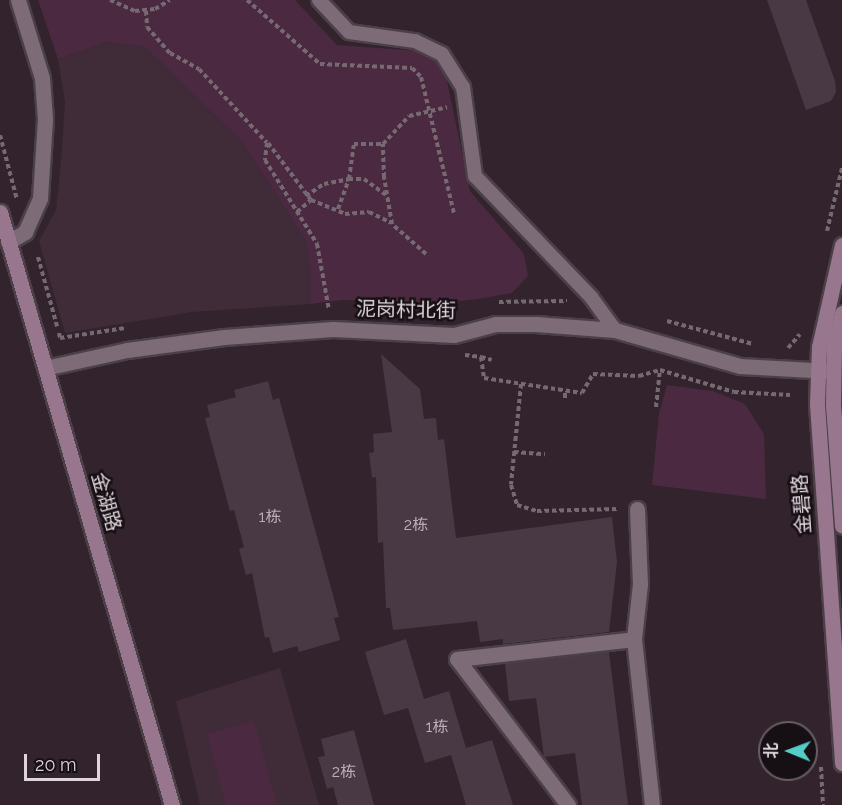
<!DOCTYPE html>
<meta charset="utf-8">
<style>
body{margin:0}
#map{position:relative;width:842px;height:805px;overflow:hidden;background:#32232d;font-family:Raleway,"Noto Sans SC",sans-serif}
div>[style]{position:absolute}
.built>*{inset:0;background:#402b39}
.green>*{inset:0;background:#4b2940}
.building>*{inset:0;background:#493944}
.path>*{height:4px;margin-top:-2px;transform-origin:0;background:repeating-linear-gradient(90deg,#776972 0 4.5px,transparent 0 7.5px)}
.roads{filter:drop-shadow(2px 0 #4c4048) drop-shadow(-2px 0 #4c4048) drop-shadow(0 2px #4c4048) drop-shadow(0 -2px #4c4048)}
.lane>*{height:14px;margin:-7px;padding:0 7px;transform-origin:7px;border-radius:7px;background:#7d6b77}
.street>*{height:15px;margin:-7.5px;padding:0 7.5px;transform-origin:7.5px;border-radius:7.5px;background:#7d6b77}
.secondary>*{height:15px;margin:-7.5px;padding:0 7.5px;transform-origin:7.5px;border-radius:7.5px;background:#98768d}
span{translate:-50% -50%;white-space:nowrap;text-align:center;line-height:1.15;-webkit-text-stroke:5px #160f13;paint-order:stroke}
.number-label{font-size:16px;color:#baadb5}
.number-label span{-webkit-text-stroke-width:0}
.street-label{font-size:20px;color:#dfd4db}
.north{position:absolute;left:758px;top:721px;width:60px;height:60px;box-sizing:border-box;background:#160f13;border:2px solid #665e63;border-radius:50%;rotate:271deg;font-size:16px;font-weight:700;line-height:24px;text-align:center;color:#dfd4db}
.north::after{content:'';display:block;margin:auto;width:21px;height:27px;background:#54cdc6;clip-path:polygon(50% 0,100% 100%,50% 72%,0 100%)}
.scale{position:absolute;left:24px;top:754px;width:76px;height:27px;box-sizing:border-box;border:3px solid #dfd4db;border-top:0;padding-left:8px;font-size:18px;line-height:21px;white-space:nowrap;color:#dfd4db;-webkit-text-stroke:4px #160f13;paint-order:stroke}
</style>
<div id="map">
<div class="built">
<i style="clip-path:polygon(107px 42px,145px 47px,243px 143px,306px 241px,311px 270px,311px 304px,192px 312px,65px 333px,39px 241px,56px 210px,61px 163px,65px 102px,58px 59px)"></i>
<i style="clip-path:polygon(280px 668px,319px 805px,200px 805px,176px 701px)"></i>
</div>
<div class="green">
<i style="clip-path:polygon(38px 0,295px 0,337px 45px,435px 52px,446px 76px,470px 191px,524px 254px,528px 276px,512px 293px,485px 298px,427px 305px,343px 300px,311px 304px,311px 270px,306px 241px,243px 143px,145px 47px,107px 42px,58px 59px)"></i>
<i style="clip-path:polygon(667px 385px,713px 391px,745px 404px,764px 434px,766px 499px,652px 485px,659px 413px)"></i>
<i style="clip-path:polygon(254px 721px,277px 805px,226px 805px,207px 734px)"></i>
</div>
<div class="building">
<i style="clip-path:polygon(767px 0,806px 0,835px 81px,836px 92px,831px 101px,806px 110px)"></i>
<i style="clip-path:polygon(381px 354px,420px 389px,424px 419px,436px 418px,438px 440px,444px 439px,456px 538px,612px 517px,617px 562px,609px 632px,503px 644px,503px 639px,480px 642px,477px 621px,393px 630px,390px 608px,386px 608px,383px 542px,378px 543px,376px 477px,372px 478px,369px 453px,374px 452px,373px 434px,392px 432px)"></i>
<i style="clip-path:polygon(268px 381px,273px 400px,279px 398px,339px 617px,334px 618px,340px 640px,299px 652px,297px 646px,273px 653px,269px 637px,265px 638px,252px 573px,246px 575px,239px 549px,244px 547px,234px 510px,230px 511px,205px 418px,210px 417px,207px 405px,236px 397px,234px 390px)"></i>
<i style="clip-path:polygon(406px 639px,424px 699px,449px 691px,466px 748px,492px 740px,513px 805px,466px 805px,451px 755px,425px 763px,408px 708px,384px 715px,365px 652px)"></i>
<i style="clip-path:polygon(609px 652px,628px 805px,582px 805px,575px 753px,544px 757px,536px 698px,509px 701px,505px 663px)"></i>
<i style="clip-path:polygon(354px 730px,374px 805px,338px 805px,333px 787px,327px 789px,318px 757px,325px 756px,321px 739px)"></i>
</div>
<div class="path">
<i style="left:110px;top:0;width:27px;rotate:24deg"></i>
<i style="left:135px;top:11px;width:20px;rotate:-6deg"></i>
<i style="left:155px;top:9px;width:17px;rotate:-31deg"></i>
<i style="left:247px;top:0;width:97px;rotate:41.2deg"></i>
<i style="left:320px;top:64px;width:92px;rotate:2.5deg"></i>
<i style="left:412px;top:68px;width:13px;rotate:45deg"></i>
<i style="left:421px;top:77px;width:140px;rotate:76.4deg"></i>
<i style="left:146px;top:11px;width:16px;rotate:86deg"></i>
<i style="left:147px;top:27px;width:35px;rotate:49deg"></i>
<i style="left:170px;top:53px;width:33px;rotate:29deg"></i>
<i style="left:199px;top:69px;width:100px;rotate:47.4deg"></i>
<i style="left:267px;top:143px;width:17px;rotate:97deg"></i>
<i style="left:265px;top:160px;width:99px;rotate:58.2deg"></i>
<i style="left:317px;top:244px;width:67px;rotate:79.7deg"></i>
<i style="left:0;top:135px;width:67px;rotate:75.3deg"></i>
<i style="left:268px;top:143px;width:71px;rotate:53deg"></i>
<i style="left:306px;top:196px;width:22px;rotate:-34deg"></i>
<i style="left:324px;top:184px;width:25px;rotate:-11deg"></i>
<i style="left:349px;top:179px;width:35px;rotate:-82deg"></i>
<i style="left:354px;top:144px;width:29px"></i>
<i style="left:338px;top:209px;width:32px;rotate:-70deg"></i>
<i style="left:349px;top:179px;width:15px"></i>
<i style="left:364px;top:179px;width:27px;rotate:36deg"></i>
<i style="left:297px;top:212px;width:18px;rotate:-41deg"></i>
<i style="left:311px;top:200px;width:37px;rotate:22deg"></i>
<i style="left:345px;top:214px;width:24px;rotate:-5deg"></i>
<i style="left:369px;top:212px;width:25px;rotate:26deg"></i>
<i style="left:827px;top:231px;width:65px;rotate:-76.6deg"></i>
<i style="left:426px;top:254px;width:45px;rotate:-138.6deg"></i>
<i style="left:392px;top:224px;width:48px;rotate:-99.7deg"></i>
<i style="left:384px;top:177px;width:33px;rotate:-92deg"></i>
<i style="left:383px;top:144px;width:38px;rotate:-47deg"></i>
<i style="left:409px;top:116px;width:39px;rotate:-13deg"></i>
<i style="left:38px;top:257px;width:72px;rotate:74.6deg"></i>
<i style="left:499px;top:302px;width:68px;rotate:-0.8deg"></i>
<i style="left:667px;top:321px;width:89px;rotate:15deg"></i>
<i style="left:59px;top:333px;width:5px;rotate:79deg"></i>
<i style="left:60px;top:338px;width:66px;rotate:-8.7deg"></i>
<i style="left:788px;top:348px;width:18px;rotate:-49deg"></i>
<i style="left:465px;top:355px;width:16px;rotate:7deg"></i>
<i style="left:481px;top:357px;width:21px;rotate:82deg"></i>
<i style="left:484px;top:378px;width:99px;rotate:8.7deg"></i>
<i style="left:582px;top:393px;width:22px;rotate:-60deg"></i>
<i style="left:593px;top:374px;width:46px;rotate:2.5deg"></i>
<i style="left:639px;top:376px;width:22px;rotate:-16deg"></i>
<i style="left:660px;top:370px;width:77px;rotate:16.6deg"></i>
<i style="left:734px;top:392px;width:56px;rotate:3.1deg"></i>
<i style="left:481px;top:357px;width:11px;rotate:15deg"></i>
<i style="left:521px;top:384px;width:101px;rotate:95.7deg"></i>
<i style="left:511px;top:485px;width:21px;rotate:73deg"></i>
<i style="left:517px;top:505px;width:21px;rotate:17deg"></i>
<i style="left:537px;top:511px;width:81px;rotate:-1.4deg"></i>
<i style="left:565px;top:398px;width:7px;rotate:-90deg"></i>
<i style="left:656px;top:407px;width:37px;rotate:-84deg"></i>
<i style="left:514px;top:452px;width:31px;rotate:4deg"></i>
<i style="left:821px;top:767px;width:38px;rotate:87deg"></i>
</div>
<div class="roads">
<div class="lane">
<i style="left:319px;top:0;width:44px;rotate:46.8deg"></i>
<i style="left:349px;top:32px;width:67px;rotate:7.8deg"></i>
<i style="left:415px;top:41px;width:30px;rotate:26deg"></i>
<i style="left:442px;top:54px;width:39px;rotate:58deg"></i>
<i style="left:463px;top:87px;width:90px;rotate:82.3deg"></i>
<i style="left:475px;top:176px;width:168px;rotate:46.2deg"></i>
<i style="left:591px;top:297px;width:41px;rotate:54deg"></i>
</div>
<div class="street">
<i style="left:8px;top:242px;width:20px;rotate:-30deg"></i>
<i style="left:25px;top:232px;width:37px;rotate:-66deg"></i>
<i style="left:40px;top:198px;width:79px;rotate:-86.4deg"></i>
<i style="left:45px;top:119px;width:41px;rotate:-94.2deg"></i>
<i style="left:42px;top:78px;width:82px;rotate:-107.1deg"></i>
<i style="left:45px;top:368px;width:84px;rotate:-12.4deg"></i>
<i style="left:127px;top:350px;width:98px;rotate:-7.6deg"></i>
<i style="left:224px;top:337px;width:109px;rotate:-4.2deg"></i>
<i style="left:333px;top:329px;width:121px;rotate:2.8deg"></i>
<i style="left:454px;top:335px;width:43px;rotate:-14.7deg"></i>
<i style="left:496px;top:324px;width:40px"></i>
<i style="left:536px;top:324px;width:79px;rotate:4.3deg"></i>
<i style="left:615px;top:330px;width:130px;rotate:16.1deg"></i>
<i style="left:740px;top:366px;width:90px;rotate:3.2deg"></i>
<i style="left:634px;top:639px;width:55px;rotate:-83.8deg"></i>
<i style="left:640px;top:584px;width:75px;rotate:-92.3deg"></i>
<i style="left:568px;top:805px;width:183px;rotate:-127.2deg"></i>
<i style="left:457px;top:659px;width:178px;rotate:-6.4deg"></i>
<i style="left:634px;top:639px;width:167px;rotate:83.8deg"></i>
</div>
<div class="secondary">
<i style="left:0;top:212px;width:617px;rotate:73.83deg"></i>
<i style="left:842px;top:245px;width:105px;rotate:102.7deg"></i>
<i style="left:819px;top:347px;width:57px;rotate:92deg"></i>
<i style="left:817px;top:404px;width:360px;rotate:86deg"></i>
<i style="left:842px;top:313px;width:34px;rotate:104deg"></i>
<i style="left:834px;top:346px;width:59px;rotate:91deg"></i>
<i style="left:833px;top:405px;width:121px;rotate:85.7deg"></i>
</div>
</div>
<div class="number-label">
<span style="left:270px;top:517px">1栋</span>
<span style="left:416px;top:525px">2栋</span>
<span style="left:437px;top:727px">1栋</span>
<span style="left:344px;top:772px">2栋</span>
</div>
<div class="street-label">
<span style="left:406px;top:310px;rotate:1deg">泥岗村北街</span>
<span style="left:106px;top:502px;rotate:74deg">金湖路</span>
<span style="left:802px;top:504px;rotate:-94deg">金碧路</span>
</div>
<div class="north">北</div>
<div class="scale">20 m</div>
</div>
